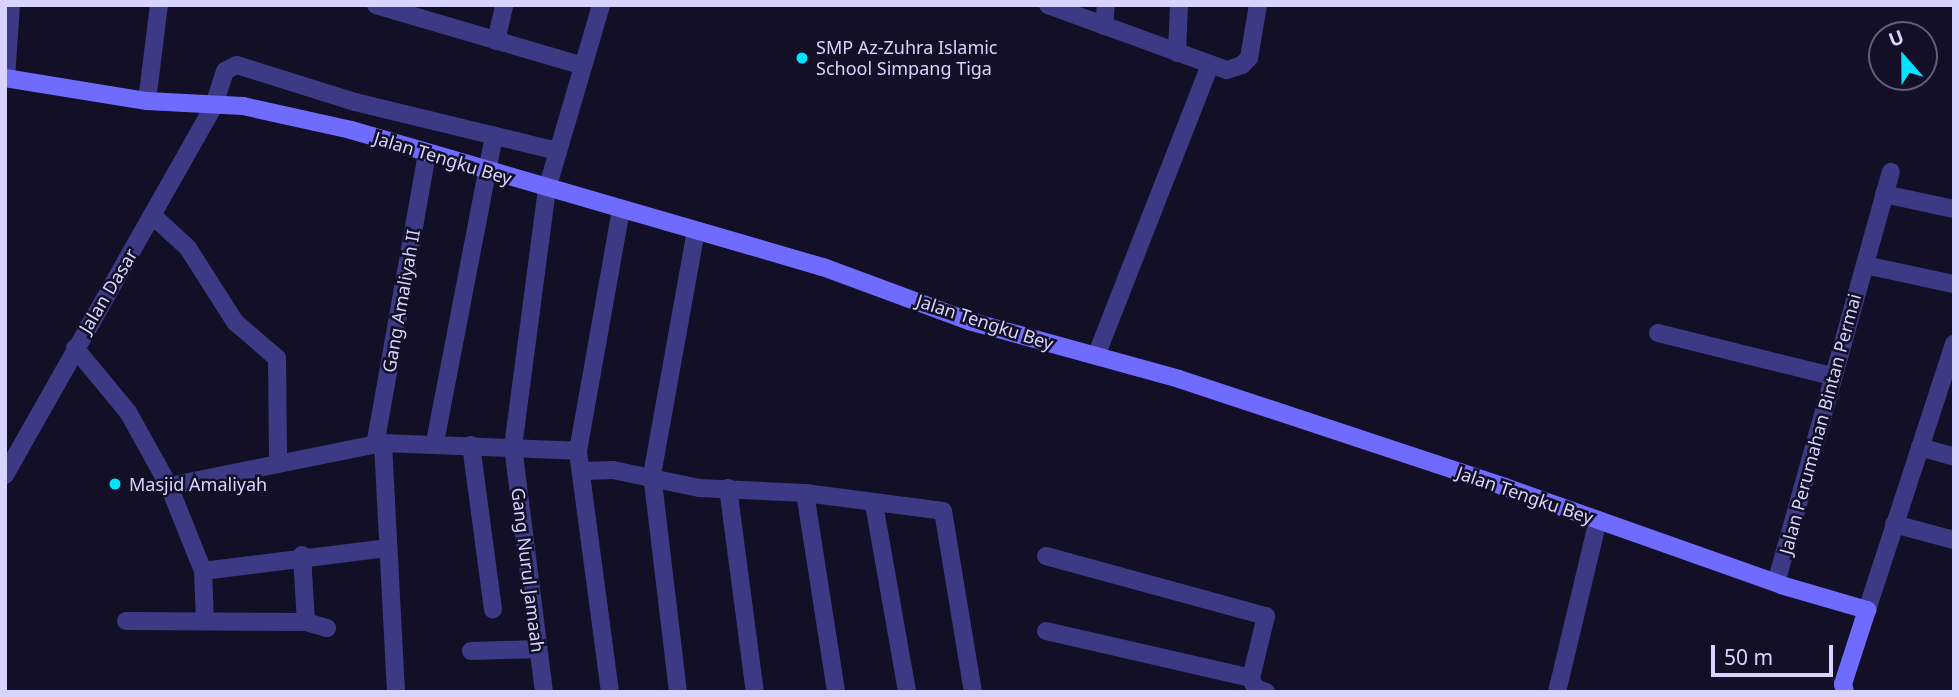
<!DOCTYPE html>
<style>
body{margin:0}
#map{position:relative;width:1959px;height:697px;overflow:hidden;background:#130f26;font-family:"Noto Sans",sans-serif}
div>[style]{position:absolute}
.minor>*{height:18px;margin:-9px;padding:0 9px;transform-origin:9px;border-radius:9px;background:#3d3a85}
.tertiary>*{height:18px;margin:-9px;padding:0 9px;transform-origin:9px;border-radius:9px;background:#3d3a85}
.secondary>*{height:18px;margin:-9px;padding:0 9px;transform-origin:9px;border-radius:9px;background:#6f6bff}
.dots>*{width:19px;height:19px;translate:-50% -50%;box-sizing:border-box;border:4px solid #130f26;border-radius:50%}
span{translate:-50% -50%;white-space:nowrap;text-align:center;line-height:1.15;-webkit-text-stroke:5px #130f26;paint-order:stroke}
.poi-label{font-size:18px;color:#d9d4ff}
.left{translate:0 -50%;text-align:left}
.street-label{font-size:18px;color:#d9d4ff}
.frame{position:absolute;inset:0;border:7px solid #d9d4ff;pointer-events:none}
.north{position:absolute;left:1868px;top:21px;width:70px;height:70px;box-sizing:border-box;background:#130f26;border:2px solid #625e7d;border-radius:50%;rotate:339deg;font-size:19px;font-weight:700;line-height:28px;text-align:center;color:#d9d4ff}
.north::after{content:'';display:block;margin:auto;width:24px;height:32px;background:#00e5ff;clip-path:polygon(50% 0,100% 100%,50% 72%,0 100%)}
.scale{position:absolute;left:1711px;top:645px;width:122px;height:32px;box-sizing:border-box;border:4px solid #d9d4ff;border-top:0;padding-left:9px;font-size:21px;line-height:24px;white-space:nowrap;color:#d9d4ff;-webkit-text-stroke:5px #130f26;paint-order:stroke}
</style>
<div id="map">
<div class="minor">
<i style="left:376px;top:5px;width:216px;rotate:16.4deg"></i>
<i style="left:1048px;top:5px;width:190px;rotate:20deg"></i>
<i style="left:1227px;top:70px;width:16px;rotate:-18deg"></i>
<i style="left:1242px;top:65px;width:10px;rotate:-45deg"></i>
<i style="left:1249px;top:58px;width:54px;rotate:-80.4deg"></i>
<i style="left:1104px;top:26px;width:21px;rotate:-85deg"></i>
<i style="left:496px;top:41px;width:37px;rotate:-77deg"></i>
<i style="left:1177px;top:53px;width:48px;rotate:-87.6deg"></i>
<i style="left:6px;top:78px;width:73px;rotate:-86.1deg"></i>
<i style="left:147px;top:101px;width:97px;rotate:-82.9deg"></i>
<i style="left:213px;top:108px;width:39px;rotate:-72deg"></i>
<i style="left:225px;top:71px;width:13px;rotate:-27deg"></i>
<i style="left:237px;top:65px;width:124px;rotate:17.4deg"></i>
<i style="left:355px;top:102px;width:209px;rotate:13.6deg"></i>
<i style="left:1884px;top:194px;width:72px;rotate:12.1deg"></i>
<i style="left:153px;top:216px;width:47px;rotate:42.4deg"></i>
<i style="left:188px;top:248px;width:88px;rotate:57.6deg"></i>
<i style="left:235px;top:322px;width:55px;rotate:40.6deg"></i>
<i style="left:277px;top:358px;width:104px;rotate:89.4deg"></i>
<i style="left:1865px;top:265px;width:91px;rotate:12.1deg"></i>
<i style="left:1658px;top:333px;width:179px;rotate:13.9deg"></i>
<i style="left:75px;top:348px;width:83px;rotate:50.4deg"></i>
<i style="left:128px;top:412px;width:85px;rotate:61deg"></i>
<i style="left:169px;top:486px;width:218px;rotate:-11.4deg"></i>
<i style="left:383px;top:443px;width:195px;rotate:2.3deg"></i>
<i style="left:1096px;top:356px;width:313px;rotate:-68.6deg"></i>
<i style="left:435px;top:442px;width:312px;rotate:-79.1deg"></i>
<i style="left:471px;top:445px;width:166px;rotate:82.4deg"></i>
<i style="left:1920px;top:447px;width:35px;rotate:16deg"></i>
<i style="left:583px;top:471px;width:30px;rotate:-2deg"></i>
<i style="left:613px;top:470px;width:88px;rotate:11.8deg"></i>
<i style="left:699px;top:488px;width:106px;rotate:2.7deg"></i>
<i style="left:805px;top:493px;width:139px;rotate:7.4deg"></i>
<i style="left:943px;top:511px;width:183px;rotate:80.6deg"></i>
<i style="left:169px;top:486px;width:92px;rotate:68.2deg"></i>
<i style="left:203px;top:571px;width:49px;rotate:87.7deg"></i>
<i style="left:728px;top:488px;width:206px;rotate:82.5deg"></i>
<i style="left:805px;top:493px;width:201px;rotate:81.1deg"></i>
<i style="left:874px;top:504px;width:191px;rotate:80deg"></i>
<i style="left:1894px;top:524px;width:62px;rotate:14.9deg"></i>
<i style="left:302px;top:555px;width:67px;rotate:86.6deg"></i>
<i style="left:1046px;top:556px;width:228px;rotate:15.3deg"></i>
<i style="left:1266px;top:616px;width:64px;rotate:103.6deg"></i>
<i style="left:1251px;top:678px;width:11px;rotate:68deg"></i>
<i style="left:1255px;top:688px;width:12px;rotate:20deg"></i>
<i style="left:203px;top:571px;width:185px;rotate:-7.1deg"></i>
<i style="left:1776px;top:583px;width:427px;rotate:-74.4deg"></i>
<i style="left:1867px;top:610px;width:280px;rotate:-71.9deg"></i>
<i style="left:126px;top:621px;width:180px;rotate:0.3deg"></i>
<i style="left:306px;top:622px;width:22px;rotate:16deg"></i>
<i style="left:1046px;top:631px;width:210px;rotate:12.9deg"></i>
<i style="left:471px;top:651px;width:67px;rotate:-1.7deg"></i>
<i style="left:396px;top:692px;width:249px;rotate:-93deg"></i>
<i style="left:383px;top:443px;width:8px;rotate:-157deg"></i>
<i style="left:376px;top:440px;width:291px;rotate:-79.9deg"></i>
<i style="left:544px;top:692px;width:247px;rotate:-97.2deg"></i>
<i style="left:513px;top:447px;width:260px;rotate:-82.5deg"></i>
<i style="left:547px;top:189px;width:192px;rotate:-73.6deg"></i>
<i style="left:610px;top:692px;width:243px;rotate:-97.6deg"></i>
<i style="left:578px;top:451px;width:245px;rotate:-79.9deg"></i>
<i style="left:678px;top:692px;width:219px;rotate:-96.8deg"></i>
<i style="left:652px;top:475px;width:248px;rotate:-79.8deg"></i>
<i style="left:1557px;top:692px;width:177px;rotate:-76.6deg"></i>
</div>
<div class="tertiary">
<i style="left:5px;top:475px;width:422px;rotate:-60.5deg"></i>
</div>
<div class="secondary">
<i style="left:5px;top:78px;width:144px;rotate:9.2deg"></i>
<i style="left:147px;top:101px;width:96px;rotate:3deg"></i>
<i style="left:243px;top:106px;width:111px;rotate:12.5deg"></i>
<i style="left:351px;top:130px;width:491px;rotate:16.2deg"></i>
<i style="left:823px;top:267px;width:156px;rotate:20.3deg"></i>
<i style="left:969px;top:321px;width:218px;rotate:15.4deg"></i>
<i style="left:1179px;top:379px;width:343px;rotate:18.3deg"></i>
<i style="left:1505px;top:487px;width:293px;rotate:19.5deg"></i>
<i style="left:1781px;top:585px;width:90px;rotate:16.2deg"></i>
<i style="left:1867px;top:610px;width:78px;rotate:108deg"></i>
<i style="left:1843px;top:684px;width:8px;rotate:76deg"></i>
</div>
<div class="dots">
<i style="left:802px;top:58px;background:#00e5ff"></i>
<i style="left:115px;top:484px;background:#00e5ff"></i>
</div>
<div class="poi-label">
<span class="left" style="left:816px;top:58px">SMP Az-Zuhra Islamic<br>School Simpang Tiga</span>
<span class="left" style="left:129px;top:484px">Masjid Amaliyah</span>
</div>
<div class="street-label">
<span style="left:443px;top:158px;rotate:17deg">Jalan Tengku Bey</span>
<span style="left:108px;top:291px;rotate:-59deg">Jalan Dasar</span>
<span style="left:401px;top:301px;rotate:-80deg">Gang Amaliyah II</span>
<span style="left:985px;top:322px;rotate:18deg">Jalan Tengku Bey</span>
<span style="left:1820px;top:424px;rotate:-75deg">Jalan Perumahan Bintan Permai</span>
<span style="left:1525px;top:495px;rotate:19deg">Jalan Tengku Bey</span>
<span style="left:528px;top:570px;rotate:83deg">Gang Nurul Jamaah</span>
</div>
<div class="frame"></div>
<div class="north">U</div>
<div class="scale">50 m</div>
</div>
